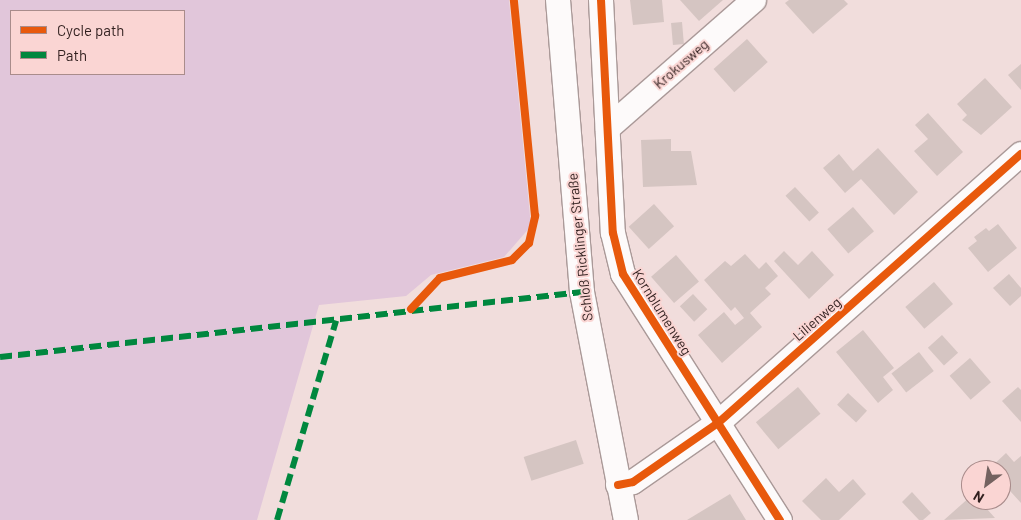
<!DOCTYPE html>
<meta charset="utf-8">
<style>
body{margin:0}
#map{position:relative;width:1021px;height:520px;overflow:hidden;background:#f1dddc;font-family:Barlow,sans-serif}
div>[style]{position:absolute}
.green>*{inset:0;background:#e1c6da}
.building>*{inset:0;background:#d5c5c2;transform-origin:0 0}
.roads{filter:drop-shadow(1px 0 #aa9998) drop-shadow(-1px 0 #aa9998) drop-shadow(0 1px #aa9998) drop-shadow(0 -1px #aa9998)}
.minor>*{height:24px;margin:-12px;padding:0 12px;transform-origin:12px;border-radius:12px;background:#fdfafa}
.quiet>*{height:6px;margin-top:-3px;transform-origin:0;background:repeating-linear-gradient(90deg,#00873e 0 12px,transparent 0 18px)}
.cycleway>*{height:8px;margin:-4px;padding:0 4px;transform-origin:4px;border-radius:4px;background:#e8590c}
span{translate:-50% -50%;white-space:nowrap;text-align:center;line-height:1.15;-webkit-text-stroke:4px #fad5d3;paint-order:stroke}
.street-label{font-size:14px;color:#301f1e}
.legend{position:absolute;left:10px;top:10px;width:175px;height:65px;box-sizing:border-box;background:#fad5d3;border:1px solid #a98c8b;margin:0;padding:6px 9px;list-style:none;font-size:15px;color:#301f1e}
.legend li{display:flex;align-items:center;gap:10px;height:25px}
.legend b{width:25px;border:1px solid #a98c8b}
.north{position:absolute;left:961px;top:460px;width:50px;height:50px;box-sizing:border-box;background:#fad5d3;border:1px solid #a98c8b;border-radius:50%;rotate:211deg;font-size:14px;font-weight:700;line-height:20px;text-align:center;color:#301f1e}
.north::after{content:'';display:block;margin:auto;width:18px;height:22px;background:#746260;clip-path:polygon(50% 0,100% 100%,50% 72%,0 100%)}
</style>
<div id="map">
<div class="green">
<i style="clip-path:polygon(evenodd,0 0,509px 0,531px 226px,504px 257px,431px 275px,406px 296px,319px 305px,257px 520px,0 520px,0 0,11px 11px,184px 11px,184px 74px,11px 74px,11px 11px)"></i>
</div>
<div class="building">
<i style="clip-path:polygon(630px 0,662px 0,664px 22px,633px 25px)"></i>
<i style="clip-path:polygon(680px 0,723px 0,699px 21px)"></i>
<i style="clip-path:polygon(789px 0,844px 0,848px 4px,813px 34px,785px 3px)"></i>
<i style="left:682px;top:22px;width:22px;height:11px;rotate:85deg"></i>
<i style="left:747px;top:39px;width:31px;height:45px;rotate:48deg"></i>
<i style="clip-path:polygon(1021px 64px,1021px 90px,1008px 75px)"></i>
<i style="clip-path:polygon(985px 78px,1012px 107px,981px 135px,962px 120px,967px 115px,957px 104px)"></i>
<i style="clip-path:polygon(928px 113px,963px 152px,937px 176px,914px 151px,928px 139px,915px 125px)"></i>
<i style="clip-path:polygon(671px 139px,671px 151px,691px 151px,697px 185px,643px 187px,641px 140px)"></i>
<i style="clip-path:polygon(878px 148px,918px 192px,894px 215px,861px 179px,845px 193px,823px 168px,839px 154px,853px 171px)"></i>
<i style="left:795px;top:187px;width:35px;height:13px;rotate:47deg"></i>
<i style="left:654px;top:204px;width:30px;height:34px;rotate:48deg"></i>
<i style="left:853px;top:207px;width:32px;height:34px;rotate:49deg"></i>
<i style="clip-path:polygon(998px 224px,1017px 248px,988px 272px,968px 248px,977px 241px,974px 237px,986px 228px,989px 231px)"></i>
<i style="clip-path:polygon(784px 251px,798px 265px,812px 251px,834px 275px,809px 299px,774px 261px)"></i>
<i style="clip-path:polygon(745px 254px,759px 269px,766px 262px,778px 276px,765px 288px,771px 294px,750px 313px,762px 327px,722px 363px,698px 335px,724px 312px,735px 325px,744px 318px,735px 307px,731px 311px,704px 280px,725px 261px,731px 266px)"></i>
<i style="left:676px;top:255px;width:35px;height:33px;rotate:49deg"></i>
<i style="clip-path:polygon(1009px 274px,1021px 288px,1021px 296px,1010px 306px,993px 288px)"></i>
<i style="left:934px;top:282px;width:29px;height:38px;rotate:49deg"></i>
<i style="left:693px;top:294px;width:21px;height:18px;rotate:47deg"></i>
<i style="clip-path:polygon(863px 330px,894px 368px,883px 377px,893px 390px,878px 403px,836px 352px)"></i>
<i style="left:942px;top:335px;width:24px;height:19px;rotate:48deg"></i>
<i style="left:919px;top:352px;width:24px;height:35px;rotate:52deg"></i>
<i style="left:970px;top:358px;width:32px;height:27px;rotate:49deg"></i>
<i style="left:798px;top:387px;width:35px;height:55px;rotate:50deg"></i>
<i style="clip-path:polygon(1018px 387px,1021px 390px,1021px 422px,1002px 401px)"></i>
<i style="left:848px;top:393px;width:26px;height:16px;rotate:43deg"></i>
<i style="left:576px;top:440px;width:25px;height:55px;rotate:72deg"></i>
<i style="clip-path:polygon(1006px 453px,1014px 462px,1021px 456px,1021px 503px,1001px 481px,1001px 470px,989px 469px)"></i>
<i style="clip-path:polygon(826px 478px,839px 492px,853px 479px,866px 494px,839px 520px,821px 520px,802px 501px)"></i>
<i style="clip-path:polygon(912px 492px,931px 513px,923px 520px,919px 520px,902px 502px)"></i>
<i style="clip-path:polygon(730px 494px,746px 520px,687px 520px)"></i>
<i style="clip-path:polygon(971px 496px,971px 500px,979px 500px,995px 518px,944px 520px)"></i>
</div>
<div class="roads">
<div class="minor">
<i style="left:558px;top:0;width:293px;rotate:85.3deg"></i>
<i style="left:582px;top:292px;width:232px;rotate:79.1deg"></i>
<i style="left:601px;top:0;width:233px;rotate:87.1deg"></i>
<i style="left:613px;top:233px;width:42px;rotate:76.3deg"></i>
<i style="left:623px;top:274px;width:292px;rotate:57.5deg"></i>
<i style="left:608px;top:128px;width:194px;rotate:-41.2deg"></i>
<i style="left:618px;top:485px;width:15px;rotate:-11deg"></i>
<i style="left:633px;top:482px;width:103px;rotate:-34.8deg"></i>
<i style="left:718px;top:423px;width:405px;rotate:-41.6deg"></i>
</div>
</div>
<div class="quiet">
<i style="left:0;top:357px;width:586px;rotate:-6.37deg"></i>
<i style="left:277px;top:520px;width:208px;rotate:-73.5deg"></i>
</div>
<div class="cycleway">
<i style="left:601px;top:0;width:233px;rotate:87.1deg"></i>
<i style="left:613px;top:233px;width:42px;rotate:76.3deg"></i>
<i style="left:623px;top:274px;width:292px;rotate:57.5deg"></i>
<i style="left:411px;top:309px;width:42px;rotate:-46.9deg"></i>
<i style="left:440px;top:278px;width:74px;rotate:-14deg"></i>
<i style="left:512px;top:260px;width:24px;rotate:-45deg"></i>
<i style="left:529px;top:243px;width:28px;rotate:-77deg"></i>
<i style="left:535px;top:216px;width:217px;rotate:-95.6deg"></i>
<i style="left:618px;top:485px;width:15px;rotate:-11deg"></i>
<i style="left:633px;top:482px;width:103px;rotate:-34.8deg"></i>
<i style="left:718px;top:423px;width:405px;rotate:-41.6deg"></i>
</div>
<div class="street-label">
<span style="left:681px;top:64px;rotate:-41deg">Krokusweg</span>
<span style="left:580px;top:247px;rotate:-96deg">Schloß Ricklinger Straße</span>
<span style="left:662px;top:312px;rotate:58deg">Kornblumenweg</span>
<span style="left:817px;top:319px;rotate:-41deg">Lilienweg</span>
</div>
<ul class="legend">
<li><b style="height:6px;background:#e8590c"></b>Cycle path</li>
<li><b style="height:6px;background:#00873e"></b>Path</li>
</ul>
<div class="north">N</div>
</div>
